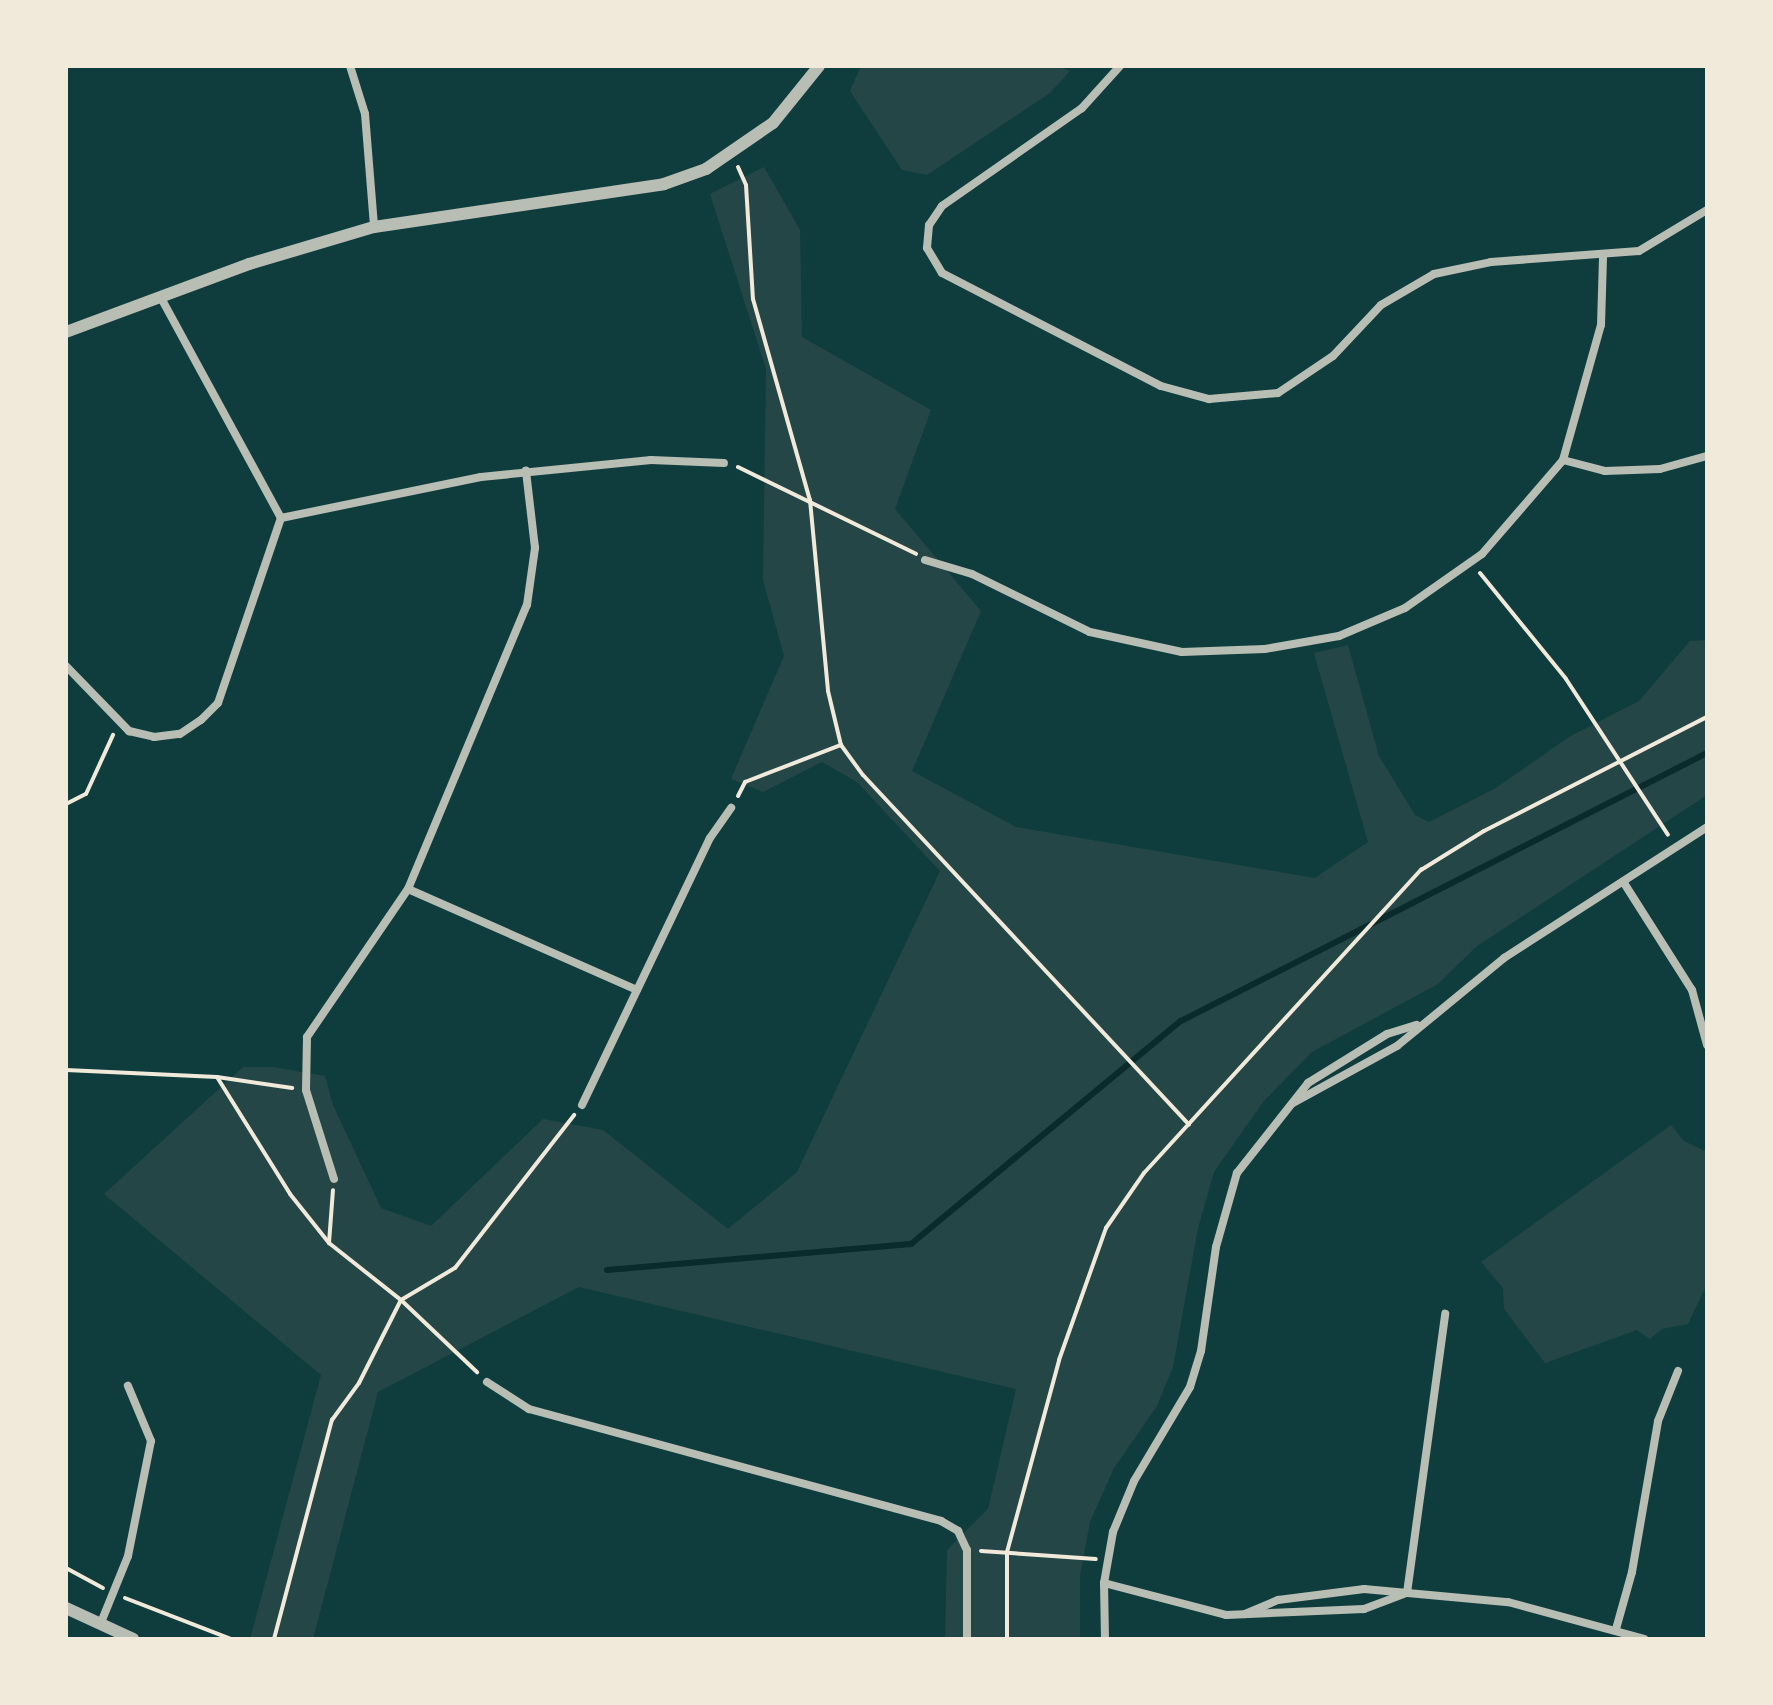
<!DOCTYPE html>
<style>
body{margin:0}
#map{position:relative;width:1773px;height:1705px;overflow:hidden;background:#0f3d3e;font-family:Commissioner,sans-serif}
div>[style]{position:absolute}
.green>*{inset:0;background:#244646}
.stream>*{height:6px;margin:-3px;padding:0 3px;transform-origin:3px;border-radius:3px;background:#0a2a2b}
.path>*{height:4px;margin:-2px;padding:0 2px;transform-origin:2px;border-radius:2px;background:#f1e9da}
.minor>*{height:8px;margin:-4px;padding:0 4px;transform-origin:4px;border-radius:4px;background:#b8beb3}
.tertiary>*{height:12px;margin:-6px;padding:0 6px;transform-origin:6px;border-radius:6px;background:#b8beb3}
span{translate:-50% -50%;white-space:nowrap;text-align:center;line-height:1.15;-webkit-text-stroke:8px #f1e9da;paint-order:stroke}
.frame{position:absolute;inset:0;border:68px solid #f1e9da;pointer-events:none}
</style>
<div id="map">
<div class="green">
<i style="clip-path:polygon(861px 66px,1058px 66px,1070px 71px,1050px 93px,927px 175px,902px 170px,850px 91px)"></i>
<i style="clip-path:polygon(764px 167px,800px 230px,802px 337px,931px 410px,895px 509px,981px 611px,912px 771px,1016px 827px,1315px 878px,1368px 842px,1314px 653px,1348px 645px,1379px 756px,1415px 815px,1429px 822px,1496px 788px,1569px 737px,1639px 701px,1690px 641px,1707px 640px,1707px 795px,1477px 946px,1438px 984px,1312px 1052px,1263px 1102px,1214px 1172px,1198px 1228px,1173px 1367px,1157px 1406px,1114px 1468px,1090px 1522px,1080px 1576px,1080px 1639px,945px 1639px,947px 1550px,988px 1509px,1016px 1389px,579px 1287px,378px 1392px,313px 1639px,250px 1639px,321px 1375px,104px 1194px,243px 1067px,273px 1067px,325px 1076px,333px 1105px,381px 1208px,431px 1226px,543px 1119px,603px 1130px,728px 1229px,797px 1172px,940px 871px,857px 782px,822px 762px,763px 792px,731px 779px,784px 656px,763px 580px,766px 369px,710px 194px)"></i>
<i style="clip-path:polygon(1671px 1125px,1684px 1141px,1707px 1152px,1707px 1284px,1688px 1324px,1662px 1329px,1650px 1339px,1637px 1330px,1545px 1363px,1504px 1309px,1503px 1288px,1481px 1262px)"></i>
</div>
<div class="stream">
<i style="left:607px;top:1270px;width:305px;rotate:-4.9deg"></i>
<i style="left:911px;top:1244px;width:350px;rotate:-39.6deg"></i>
<i style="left:1181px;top:1021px;width:590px;rotate:-27deg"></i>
</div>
<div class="path">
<i style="left:738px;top:167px;width:20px;rotate:66deg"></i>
<i style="left:746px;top:185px;width:114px;rotate:86.5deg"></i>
<i style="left:753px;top:299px;width:209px;rotate:74.2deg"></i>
<i style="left:810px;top:500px;width:192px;rotate:84.6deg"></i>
<i style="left:828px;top:691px;width:56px;rotate:76.5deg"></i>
<i style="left:841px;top:745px;width:37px;rotate:54deg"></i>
<i style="left:863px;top:775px;width:478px;rotate:47deg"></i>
<i style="left:738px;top:467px;width:198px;rotate:26deg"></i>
<i style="left:1480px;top:573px;width:136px;rotate:50.9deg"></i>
<i style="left:1566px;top:679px;width:186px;rotate:56.8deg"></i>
<i style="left:738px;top:796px;width:16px;rotate:-63deg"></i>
<i style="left:745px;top:782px;width:103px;rotate:-21.1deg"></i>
<i style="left:66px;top:804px;width:22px;rotate:-27deg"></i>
<i style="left:86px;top:794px;width:65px;rotate:-65.4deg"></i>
<i style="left:66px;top:1070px;width:151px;rotate:2.7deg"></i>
<i style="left:217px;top:1077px;width:76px;rotate:8.3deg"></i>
<i style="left:217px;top:1077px;width:138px;rotate:58deg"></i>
<i style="left:290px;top:1194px;width:63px;rotate:51.5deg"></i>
<i style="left:329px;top:1243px;width:92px;rotate:38.4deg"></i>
<i style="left:401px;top:1300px;width:105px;rotate:43.5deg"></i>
<i style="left:329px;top:1243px;width:53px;rotate:-85.7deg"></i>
<i style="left:981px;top:1551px;width:115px;rotate:4deg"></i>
<i style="left:66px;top:1568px;width:42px;rotate:28.4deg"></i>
<i style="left:125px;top:1598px;width:114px;rotate:21.1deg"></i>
<i style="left:274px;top:1639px;width:227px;rotate:-75.2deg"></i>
<i style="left:332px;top:1420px;width:46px;rotate:-53.9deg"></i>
<i style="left:359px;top:1383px;width:93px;rotate:-63.2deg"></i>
<i style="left:401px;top:1300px;width:63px;rotate:-30.7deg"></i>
<i style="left:455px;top:1268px;width:194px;rotate:-52.1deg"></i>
<i style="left:1007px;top:1639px;width:87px;rotate:-90deg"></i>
<i style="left:1007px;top:1552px;width:199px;rotate:-74.8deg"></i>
<i style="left:1059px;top:1360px;width:140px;rotate:-70.4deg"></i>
<i style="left:1106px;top:1228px;width:67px;rotate:-55.4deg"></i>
<i style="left:1144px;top:1173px;width:411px;rotate:-47.6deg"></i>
<i style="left:1421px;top:870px;width:74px;rotate:-31.8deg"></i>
<i style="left:1484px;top:831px;width:250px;rotate:-27.1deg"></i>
</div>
<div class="minor">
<i style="left:350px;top:66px;width:50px;rotate:72.6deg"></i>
<i style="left:365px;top:114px;width:113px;rotate:85.4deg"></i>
<i style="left:1120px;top:66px;width:57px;rotate:132.1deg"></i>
<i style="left:1082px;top:108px;width:171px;rotate:145deg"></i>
<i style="left:942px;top:206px;width:23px;rotate:124deg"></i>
<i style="left:929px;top:225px;width:23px;rotate:95deg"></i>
<i style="left:927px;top:248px;width:29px;rotate:59deg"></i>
<i style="left:942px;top:273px;width:246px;rotate:27.3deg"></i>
<i style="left:1161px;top:386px;width:50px;rotate:15.2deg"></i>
<i style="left:1209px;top:399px;width:69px;rotate:-5deg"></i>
<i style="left:1278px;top:393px;width:66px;rotate:-33.9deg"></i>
<i style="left:1333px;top:356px;width:70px;rotate:-46.7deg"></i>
<i style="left:1381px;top:305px;width:61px;rotate:-30.3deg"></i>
<i style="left:1434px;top:274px;width:58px;rotate:-11.9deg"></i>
<i style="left:1491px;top:262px;width:148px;rotate:-4.3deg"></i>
<i style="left:1639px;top:251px;width:79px;rotate:-31.1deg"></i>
<i style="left:1563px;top:460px;width:43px;rotate:14.7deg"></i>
<i style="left:1605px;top:471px;width:55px;rotate:-2.1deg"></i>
<i style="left:1660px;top:469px;width:49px;rotate:-15.5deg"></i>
<i style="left:281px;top:518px;width:204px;rotate:-11.6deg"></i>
<i style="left:481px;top:477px;width:171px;rotate:-5.7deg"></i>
<i style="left:651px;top:460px;width:73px;rotate:2.4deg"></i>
<i style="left:925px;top:560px;width:49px;rotate:16.6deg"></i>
<i style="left:972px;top:574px;width:131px;rotate:26.2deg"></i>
<i style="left:1090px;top:632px;width:94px;rotate:12.3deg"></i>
<i style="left:1182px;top:652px;width:83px;rotate:-2.1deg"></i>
<i style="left:1265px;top:649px;width:75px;rotate:-10deg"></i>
<i style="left:1339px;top:636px;width:72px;rotate:-23deg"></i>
<i style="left:1405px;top:608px;width:94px;rotate:-35deg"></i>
<i style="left:1482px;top:554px;width:124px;rotate:-49.2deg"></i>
<i style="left:1563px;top:460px;width:140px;rotate:-74.3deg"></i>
<i style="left:1601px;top:325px;width:68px;rotate:-88.3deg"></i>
<i style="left:66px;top:666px;width:91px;rotate:45.9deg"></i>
<i style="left:129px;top:731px;width:26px;rotate:13deg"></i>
<i style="left:154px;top:737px;width:26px;rotate:-7deg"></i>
<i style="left:180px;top:734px;width:25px;rotate:-34deg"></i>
<i style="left:201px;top:720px;width:24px;rotate:-45deg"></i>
<i style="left:218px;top:703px;width:195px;rotate:-71.2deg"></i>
<i style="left:281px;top:518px;width:251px;rotate:-118.6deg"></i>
<i style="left:1624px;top:883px;width:127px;rotate:57.6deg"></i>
<i style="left:1692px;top:990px;width:57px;rotate:74.7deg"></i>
<i style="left:408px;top:889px;width:250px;rotate:23.8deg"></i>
<i style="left:1293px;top:1103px;width:119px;rotate:-28.7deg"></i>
<i style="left:1397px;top:1046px;width:139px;rotate:-39.4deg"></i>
<i style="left:1504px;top:958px;width:242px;rotate:-32.8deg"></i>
<i style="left:582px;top:1105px;width:296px;rotate:-64.4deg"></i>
<i style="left:710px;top:838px;width:37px;rotate:-55deg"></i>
<i style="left:334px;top:1179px;width:93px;rotate:-107.5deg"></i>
<i style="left:306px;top:1090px;width:53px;rotate:-88.9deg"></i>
<i style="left:307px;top:1037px;width:179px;rotate:-55.7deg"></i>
<i style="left:408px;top:889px;width:308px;rotate:-67.3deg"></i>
<i style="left:527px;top:605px;width:58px;rotate:-82deg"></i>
<i style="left:535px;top:548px;width:78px;rotate:-96.7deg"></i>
<i style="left:487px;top:1382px;width:50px;rotate:32.7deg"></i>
<i style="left:529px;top:1409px;width:427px;rotate:15.2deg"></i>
<i style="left:941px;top:1521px;width:20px;rotate:30deg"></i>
<i style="left:958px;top:1531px;width:21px;rotate:65deg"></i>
<i style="left:967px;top:1550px;width:89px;rotate:90deg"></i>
<i style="left:1104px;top:1583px;width:126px;rotate:14.7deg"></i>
<i style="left:1226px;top:1615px;width:138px;rotate:-2.5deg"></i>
<i style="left:1364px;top:1609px;width:43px;rotate:-20.6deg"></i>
<i style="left:1407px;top:1593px;width:282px;rotate:-82.2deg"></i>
<i style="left:1245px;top:1614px;width:36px;rotate:-23deg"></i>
<i style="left:1278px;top:1600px;width:87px;rotate:-7.3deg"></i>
<i style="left:1364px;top:1589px;width:145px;rotate:5.2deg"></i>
<i style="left:1508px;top:1602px;width:141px;rotate:15.2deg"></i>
<i style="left:100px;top:1625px;width:74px;rotate:-67.9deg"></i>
<i style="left:128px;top:1556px;width:117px;rotate:-78.7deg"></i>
<i style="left:151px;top:1441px;width:60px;rotate:-112.7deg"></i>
<i style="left:1616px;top:1629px;width:59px;rotate:-74.3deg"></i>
<i style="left:1632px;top:1572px;width:153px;rotate:-80.2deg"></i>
<i style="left:1658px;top:1421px;width:54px;rotate:-68.2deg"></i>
<i style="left:1105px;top:1639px;width:56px;rotate:-91deg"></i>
<i style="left:1104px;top:1583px;width:52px;rotate:-80deg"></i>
<i style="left:1113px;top:1532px;width:55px;rotate:-67.6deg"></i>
<i style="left:1134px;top:1481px;width:109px;rotate:-59.2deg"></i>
<i style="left:1190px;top:1387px;width:38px;rotate:-73deg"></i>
<i style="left:1201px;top:1351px;width:105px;rotate:-81.8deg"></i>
<i style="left:1216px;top:1247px;width:77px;rotate:-74.2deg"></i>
<i style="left:1237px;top:1173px;width:115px;rotate:-51.7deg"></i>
<i style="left:1308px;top:1083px;width:93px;rotate:-31.8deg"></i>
<i style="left:1387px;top:1034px;width:31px;rotate:-17deg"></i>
</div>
<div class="tertiary">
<i style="left:66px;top:332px;width:195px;rotate:-20.4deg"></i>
<i style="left:249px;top:264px;width:130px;rotate:-16.5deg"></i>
<i style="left:374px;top:227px;width:293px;rotate:-8.4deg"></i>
<i style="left:664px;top:184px;width:45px;rotate:-19.7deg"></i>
<i style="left:706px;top:169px;width:81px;rotate:-34.5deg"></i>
<i style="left:773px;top:123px;width:73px;rotate:-51.1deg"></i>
<i style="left:66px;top:1608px;width:74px;rotate:24.8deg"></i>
</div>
<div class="frame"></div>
</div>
